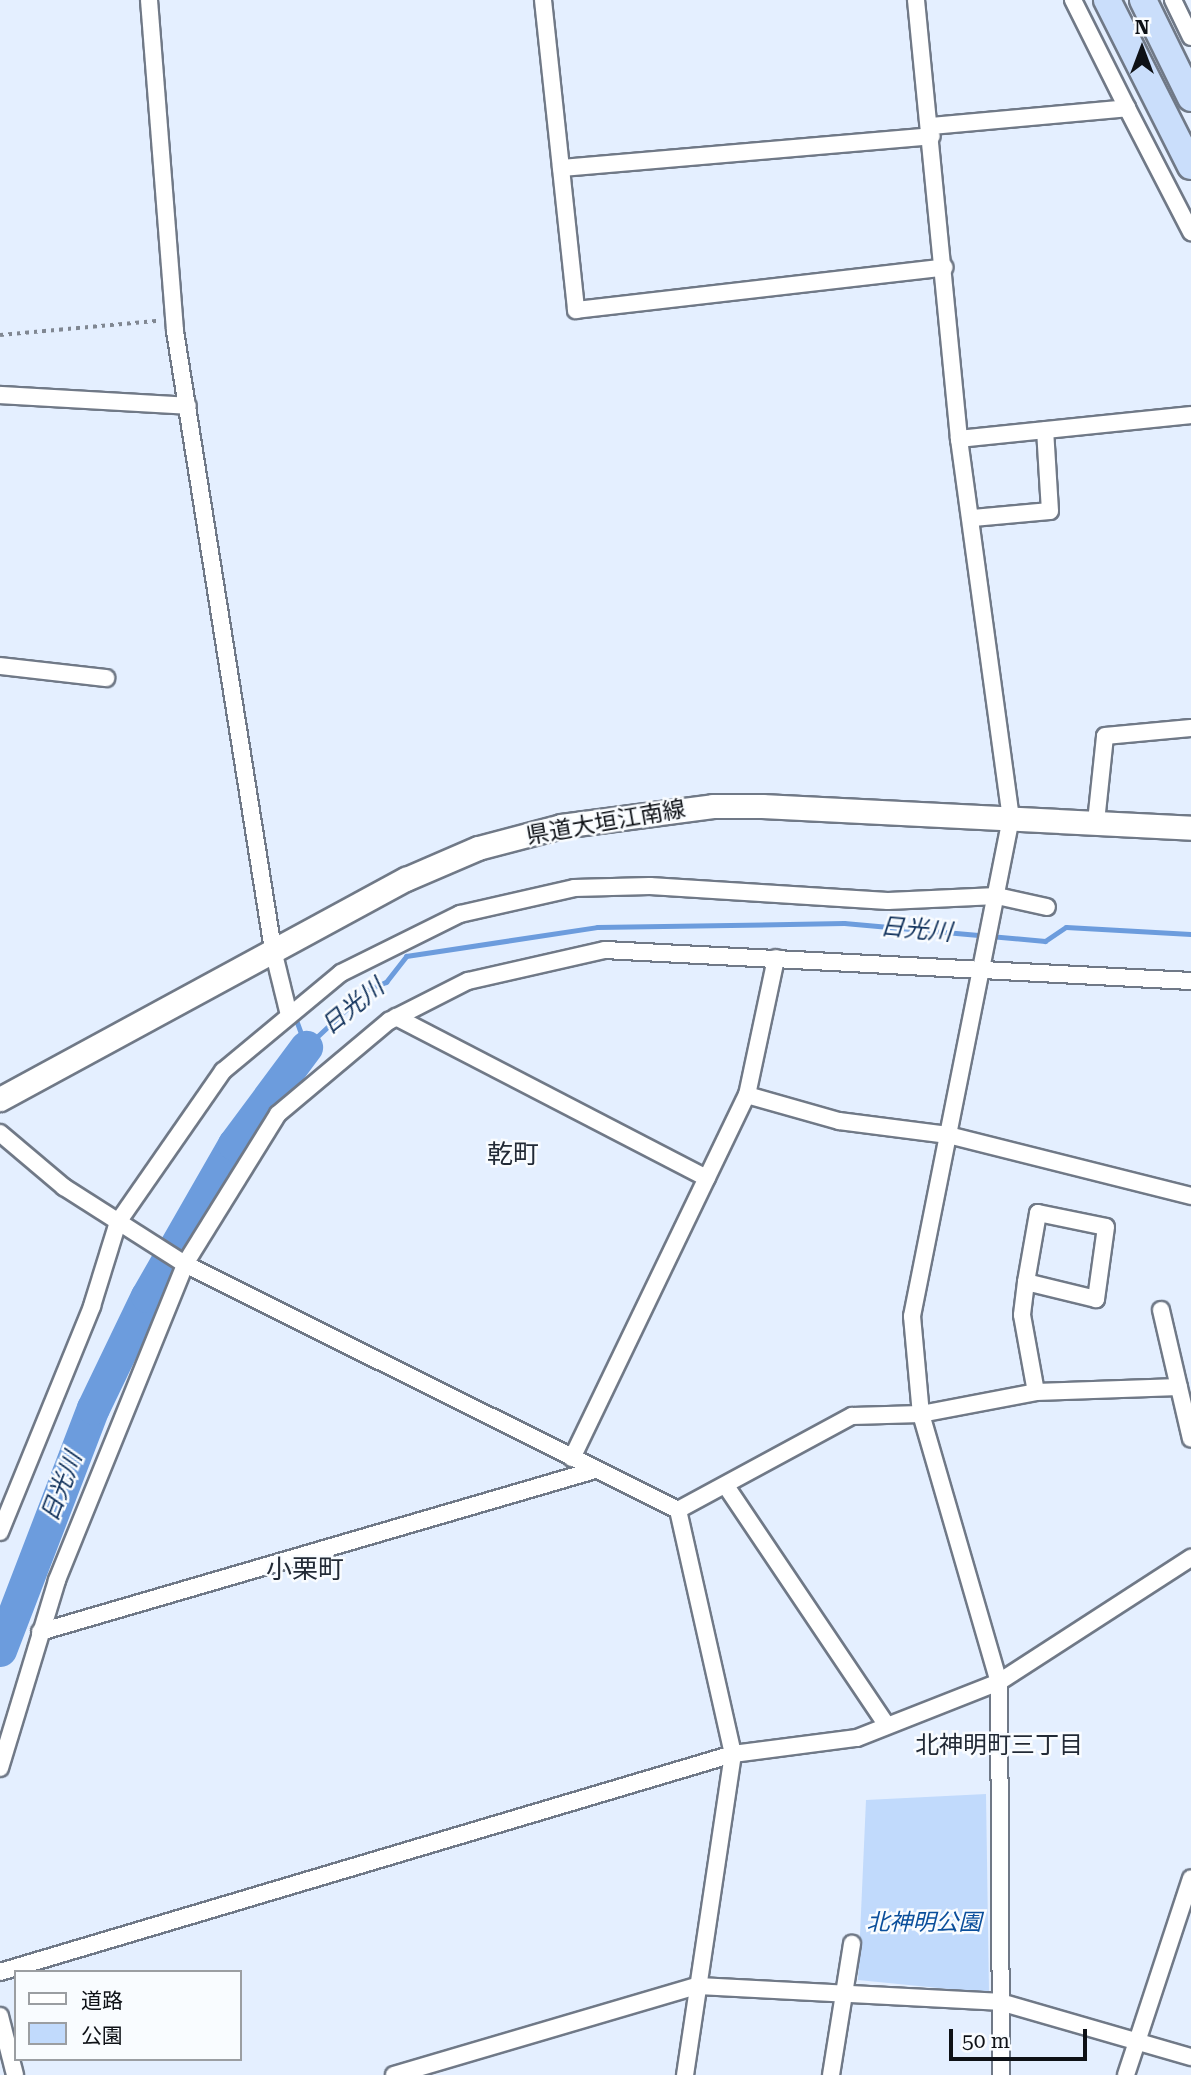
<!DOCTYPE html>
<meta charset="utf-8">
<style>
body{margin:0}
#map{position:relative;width:1191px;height:2075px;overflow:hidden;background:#e4efff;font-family:"Roboto Serif","Noto Sans JP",serif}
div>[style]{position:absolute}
.green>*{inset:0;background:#c1dafc}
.stream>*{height:5px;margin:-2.5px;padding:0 2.5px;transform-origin:2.5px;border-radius:2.5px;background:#6c9cdd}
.river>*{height:33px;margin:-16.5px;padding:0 16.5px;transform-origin:16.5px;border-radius:16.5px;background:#6c9cdd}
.path>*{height:3.5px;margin-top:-1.75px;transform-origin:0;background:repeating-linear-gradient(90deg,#808792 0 3.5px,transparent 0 8.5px)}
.roads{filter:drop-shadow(2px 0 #707987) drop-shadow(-2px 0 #707987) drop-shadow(0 2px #707987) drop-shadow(0 -2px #707987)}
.minor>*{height:16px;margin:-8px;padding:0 8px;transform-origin:8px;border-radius:8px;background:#fff}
.secondary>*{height:23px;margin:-11.5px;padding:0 11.5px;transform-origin:11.5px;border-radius:11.5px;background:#fff}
.trunk>*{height:26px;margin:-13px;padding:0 13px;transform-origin:13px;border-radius:13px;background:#cadefb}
span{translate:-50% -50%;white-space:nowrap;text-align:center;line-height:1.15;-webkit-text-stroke:5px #f9fcff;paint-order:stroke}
.street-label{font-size:23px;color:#0e1116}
.park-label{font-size:23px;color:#0a4e9b;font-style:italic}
.water-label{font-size:24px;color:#0f305a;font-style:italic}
.neighbourhood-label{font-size:24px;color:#222a36}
.quarter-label{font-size:26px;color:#222a36}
.legend{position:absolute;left:14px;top:1970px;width:228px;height:91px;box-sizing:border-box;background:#f9fcff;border:2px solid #9b9ea2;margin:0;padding:9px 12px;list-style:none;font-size:21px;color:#0e1116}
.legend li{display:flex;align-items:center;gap:14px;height:35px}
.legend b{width:35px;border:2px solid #9b9ea2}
.north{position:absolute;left:1107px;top:14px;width:70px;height:70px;-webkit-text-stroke:5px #f9fcff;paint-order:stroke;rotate:0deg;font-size:19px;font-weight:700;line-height:28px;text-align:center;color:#0e1116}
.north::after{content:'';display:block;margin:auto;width:24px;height:32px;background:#0e1116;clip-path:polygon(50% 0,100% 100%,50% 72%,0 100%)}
.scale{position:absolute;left:949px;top:2029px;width:138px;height:32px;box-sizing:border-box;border:4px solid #0e1116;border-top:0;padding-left:9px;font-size:21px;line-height:24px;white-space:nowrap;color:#0e1116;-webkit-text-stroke:5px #f9fcff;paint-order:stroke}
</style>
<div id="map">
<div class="green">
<i style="clip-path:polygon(986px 1794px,989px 1993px,858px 1980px,866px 1800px)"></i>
</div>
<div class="stream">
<i style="left:295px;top:1017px;width:32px;rotate:70deg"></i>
<i style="left:306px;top:1047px;width:83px;rotate:-43.1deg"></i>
<i style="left:367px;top:990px;width:21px;rotate:-23deg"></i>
<i style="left:386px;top:982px;width:33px;rotate:-52deg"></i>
<i style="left:406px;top:956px;width:193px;rotate:-8.6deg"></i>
<i style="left:597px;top:927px;width:247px;rotate:-0.9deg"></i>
<i style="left:844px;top:923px;width:202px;rotate:5.1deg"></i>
<i style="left:1045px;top:941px;width:25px;rotate:-34deg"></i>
<i style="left:1066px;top:927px;width:125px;rotate:3.2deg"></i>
</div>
<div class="river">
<i style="left:0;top:1650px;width:259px;rotate:-69deg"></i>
<i style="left:93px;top:1408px;width:124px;rotate:-64.3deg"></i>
<i style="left:147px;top:1296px;width:175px;rotate:-60.2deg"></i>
<i style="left:234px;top:1144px;width:121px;rotate:-53.4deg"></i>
</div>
<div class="path">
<i style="left:0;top:335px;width:159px;rotate:-5.1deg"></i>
</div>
<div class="roads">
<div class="minor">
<i style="left:149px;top:0;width:332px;rotate:85.5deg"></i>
<i style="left:175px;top:331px;width:627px;rotate:81deg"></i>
<i style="left:273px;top:950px;width:63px;rotate:76.2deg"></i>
<i style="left:543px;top:0;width:312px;rotate:83.9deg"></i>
<i style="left:576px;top:310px;width:371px;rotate:-6.6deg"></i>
<i style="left:916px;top:0;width:441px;rotate:84.4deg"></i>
<i style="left:959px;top:439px;width:383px;rotate:82.2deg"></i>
<i style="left:1011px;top:818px;width:508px;rotate:101.24deg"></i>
<i style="left:912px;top:1316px;width:98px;rotate:84.8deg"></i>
<i style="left:921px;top:1414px;width:279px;rotate:73.8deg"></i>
<i style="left:999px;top:1682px;width:393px;rotate:89.7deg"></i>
<i style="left:1073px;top:0;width:121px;rotate:63.4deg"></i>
<i style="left:1173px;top:0;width:41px;rotate:64.1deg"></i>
<i style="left:931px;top:126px;width:197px;rotate:-5.2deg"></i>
<i style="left:1127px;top:108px;width:140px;rotate:62.7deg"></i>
<i style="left:561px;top:168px;width:372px;rotate:-4.9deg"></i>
<i style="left:0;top:395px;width:188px;rotate:3.3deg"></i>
<i style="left:959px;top:439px;width:233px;rotate:-5.9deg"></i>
<i style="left:973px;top:518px;width:77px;rotate:-5.2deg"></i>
<i style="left:1050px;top:511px;width:81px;rotate:-93.5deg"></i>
<i style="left:0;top:666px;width:107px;rotate:6.5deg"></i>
<i style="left:1096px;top:822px;width:86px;rotate:-84deg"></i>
<i style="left:1105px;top:736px;width:86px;rotate:-5.3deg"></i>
<i style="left:396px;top:1017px;width:350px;rotate:27.4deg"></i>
<i style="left:747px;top:1095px;width:140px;rotate:-78deg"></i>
<i style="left:0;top:1133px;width:84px;rotate:40.2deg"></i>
<i style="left:64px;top:1187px;width:143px;rotate:32.5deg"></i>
<i style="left:185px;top:1264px;width:551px;rotate:26.52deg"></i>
<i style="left:1026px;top:1282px;width:70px;rotate:-80.1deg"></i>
<i style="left:1038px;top:1213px;width:69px;rotate:11.6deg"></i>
<i style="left:1106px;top:1227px;width:73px;rotate:97.9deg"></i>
<i style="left:1096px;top:1299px;width:72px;rotate:-166.3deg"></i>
<i style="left:1026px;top:1282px;width:33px;rotate:97deg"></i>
<i style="left:1022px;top:1315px;width:78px;rotate:79.7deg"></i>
<i style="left:1161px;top:1310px;width:132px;rotate:76.9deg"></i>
<i style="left:572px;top:1458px;width:403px;rotate:-64.3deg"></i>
<i style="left:747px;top:1095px;width:96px;rotate:15.8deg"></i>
<i style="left:839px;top:1121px;width:110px;rotate:7.3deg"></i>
<i style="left:948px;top:1135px;width:251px;rotate:14.1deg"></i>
<i style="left:726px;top:1486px;width:287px;rotate:56.1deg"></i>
<i style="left:678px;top:1510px;width:250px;rotate:77.3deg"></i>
<i style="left:733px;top:1754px;width:325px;rotate:98.5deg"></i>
<i style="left:678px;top:1510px;width:198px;rotate:-28.4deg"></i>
<i style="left:852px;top:1416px;width:69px;rotate:-1.7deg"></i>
<i style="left:921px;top:1414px;width:117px;rotate:-10.8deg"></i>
<i style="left:1036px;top:1392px;width:143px;rotate:-2deg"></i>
<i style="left:0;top:1532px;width:244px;rotate:-67.8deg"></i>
<i style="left:92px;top:1306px;width:88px;rotate:-72.8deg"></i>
<i style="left:118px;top:1222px;width:184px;rotate:-55.2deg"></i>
<i style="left:223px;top:1071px;width:153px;rotate:-39.7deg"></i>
<i style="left:341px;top:973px;width:133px;rotate:-26.4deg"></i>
<i style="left:460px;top:914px;width:117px;rotate:-12.8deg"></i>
<i style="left:574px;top:888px;width:76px;rotate:-1.5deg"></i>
<i style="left:650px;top:886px;width:238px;rotate:3.6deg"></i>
<i style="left:888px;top:901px;width:109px;rotate:-2.6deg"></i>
<i style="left:997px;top:896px;width:51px;rotate:12.4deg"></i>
<i style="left:40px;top:1632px;width:578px;rotate:-16.27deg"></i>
<i style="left:0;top:1768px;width:196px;rotate:-73.1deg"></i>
<i style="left:57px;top:1580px;width:341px;rotate:-67.9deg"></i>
<i style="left:185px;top:1264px;width:176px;rotate:-58.2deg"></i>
<i style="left:278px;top:1114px;width:145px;rotate:-40deg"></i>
<i style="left:389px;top:1021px;width:89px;rotate:-26.9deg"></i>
<i style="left:468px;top:981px;width:140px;rotate:-12.8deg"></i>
<i style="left:605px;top:950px;width:587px;rotate:3.03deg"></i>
<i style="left:0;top:1972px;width:765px;rotate:-16.56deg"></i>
<i style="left:733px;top:1754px;width:125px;rotate:-7.4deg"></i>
<i style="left:857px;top:1738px;width:153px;rotate:-21.5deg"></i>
<i style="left:999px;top:1682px;width:229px;rotate:-32.9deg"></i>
<i style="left:0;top:2016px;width:61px;rotate:75.7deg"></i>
<i style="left:394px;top:2075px;width:316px;rotate:-16.4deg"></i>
<i style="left:697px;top:1986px;width:303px;rotate:3deg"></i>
<i style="left:1000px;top:2002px;width:199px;rotate:16.1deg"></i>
<i style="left:831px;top:2075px;width:133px;rotate:-80.9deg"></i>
<i style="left:1126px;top:2075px;width:207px;rotate:-71.7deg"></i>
</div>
<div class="secondary">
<i style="left:0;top:1099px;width:462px;rotate:-28.5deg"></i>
<i style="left:406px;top:879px;width:78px;rotate:-23.3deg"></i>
<i style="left:478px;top:848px;width:86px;rotate:-14.8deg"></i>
<i style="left:561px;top:826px;width:153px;rotate:-7.5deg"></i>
<i style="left:713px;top:806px;width:49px"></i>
<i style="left:762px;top:806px;width:430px;rotate:2.9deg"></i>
</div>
<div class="trunk">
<i style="left:1107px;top:0;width:186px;rotate:63.2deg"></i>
<i style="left:1143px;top:0;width:109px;rotate:63.9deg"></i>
</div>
</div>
<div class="street-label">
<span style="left:606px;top:823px;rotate:-10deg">県道大垣江南線</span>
</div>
<div class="park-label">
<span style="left:924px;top:1923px">北神明公園</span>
</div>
<div class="water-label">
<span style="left:916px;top:930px;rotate:5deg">日光川</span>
<span style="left:353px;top:1007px;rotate:-39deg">日光川</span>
<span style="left:62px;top:1487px;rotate:-69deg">日光川</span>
</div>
<div class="neighbourhood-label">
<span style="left:999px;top:1746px">北神明町三丁目</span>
</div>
<div class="quarter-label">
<span style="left:513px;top:1155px">乾町</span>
<span style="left:305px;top:1570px">小栗町</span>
</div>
<ul class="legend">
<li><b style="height:9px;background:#fff"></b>道路</li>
<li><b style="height:19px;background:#c1dafc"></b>公園</li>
</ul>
<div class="north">N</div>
<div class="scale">50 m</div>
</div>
